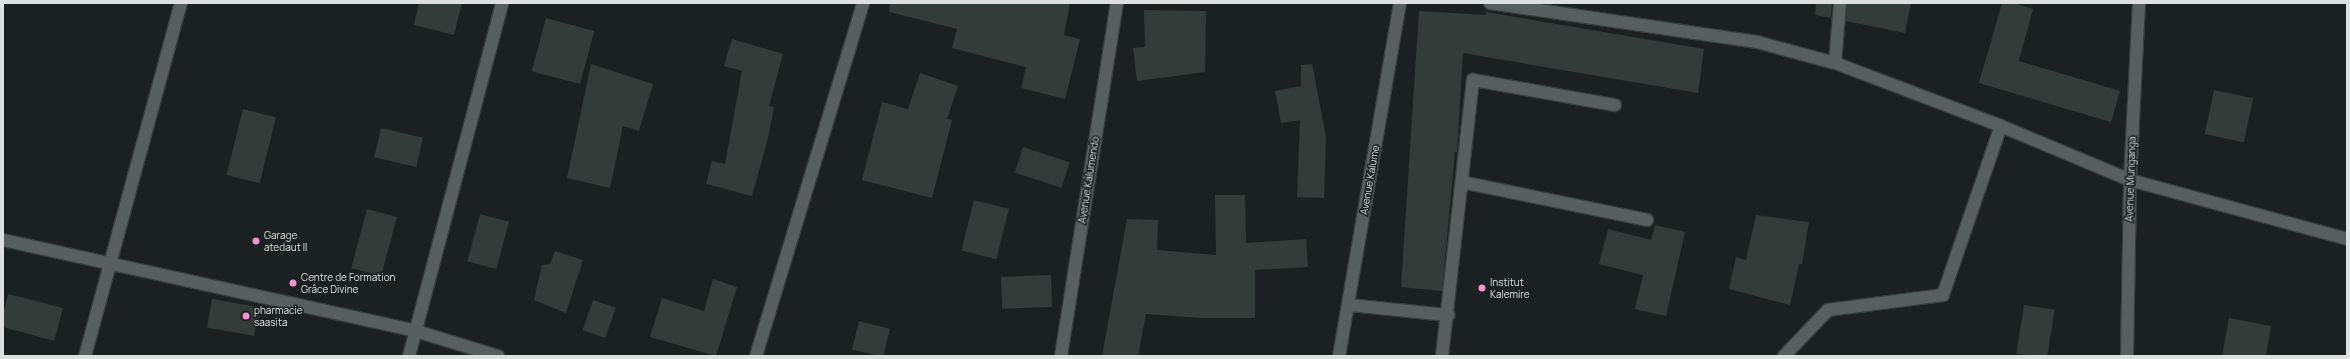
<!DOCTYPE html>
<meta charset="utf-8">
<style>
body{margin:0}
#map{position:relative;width:2350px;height:359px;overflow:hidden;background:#1b2120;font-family:Manrope,sans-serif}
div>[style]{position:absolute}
.building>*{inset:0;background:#343c3a;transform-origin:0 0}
.roads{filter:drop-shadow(1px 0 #393e3d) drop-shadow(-1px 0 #393e3d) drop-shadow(0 1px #393e3d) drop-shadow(0 -1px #393e3d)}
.lane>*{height:12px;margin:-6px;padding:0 6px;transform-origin:6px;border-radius:6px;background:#58605f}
.street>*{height:12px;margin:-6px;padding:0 6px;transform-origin:6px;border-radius:6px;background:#58605f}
.secondary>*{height:12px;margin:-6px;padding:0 6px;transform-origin:6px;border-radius:6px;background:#58605f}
.dots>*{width:11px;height:11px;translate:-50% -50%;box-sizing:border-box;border:2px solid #1b2120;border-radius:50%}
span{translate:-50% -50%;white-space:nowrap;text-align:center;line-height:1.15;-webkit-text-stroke:3px #1b2120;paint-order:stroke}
.street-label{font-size:10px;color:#dce1e0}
.poi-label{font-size:10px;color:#dce1e0}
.left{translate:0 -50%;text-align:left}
.frame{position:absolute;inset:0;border:4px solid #dce1e0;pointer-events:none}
</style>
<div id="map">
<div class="building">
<i style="clip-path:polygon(419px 3px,462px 3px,454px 35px,414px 25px)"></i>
<i style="clip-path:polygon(890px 3px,1070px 3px,1064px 35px,1080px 39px,1065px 99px,1021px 88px,1026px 67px,952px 48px,957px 29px,889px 12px)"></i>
<i style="clip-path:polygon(1816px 3px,1832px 3px,1831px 18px,1815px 15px)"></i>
<i style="clip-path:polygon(1847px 3px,1911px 3px,1905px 33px,1846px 21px)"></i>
<i style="clip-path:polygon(2002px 3px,2013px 3px,2033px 9px,2019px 61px,2120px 91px,2111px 122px,1979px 83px)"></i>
<i style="clip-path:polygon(1144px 10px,1206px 11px,1205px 72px,1137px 81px,1133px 48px,1145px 47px)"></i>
<i style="clip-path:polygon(1419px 11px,1486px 15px,1486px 12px,1704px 49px,1698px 93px,1463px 53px,1457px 152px,1455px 152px,1442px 291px,1401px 287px)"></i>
<i style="left:546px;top:18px;width:50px;height:55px;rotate:15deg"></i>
<i style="clip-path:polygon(732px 39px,783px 54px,769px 106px,774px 107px,768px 138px,752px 196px,706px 184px,712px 161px,725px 164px,742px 71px,724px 66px)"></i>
<i style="clip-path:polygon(591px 64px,653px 84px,639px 131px,623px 126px,610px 188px,567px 178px)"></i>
<i style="clip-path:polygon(1312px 64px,1326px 137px,1324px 198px,1297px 197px,1300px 120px,1281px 123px,1275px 91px,1301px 86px,1301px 65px)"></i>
<i style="clip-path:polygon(920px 73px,958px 86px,947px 119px,952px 120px,932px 198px,862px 180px,882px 102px,908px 109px)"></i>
<i style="left:2214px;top:90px;width:40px;height:45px;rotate:12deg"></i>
<i style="left:243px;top:109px;width:34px;height:68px;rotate:14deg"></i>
<i style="left:381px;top:128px;width:43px;height:30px;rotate:13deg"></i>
<i style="left:1023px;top:147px;width:49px;height:27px;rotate:18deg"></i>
<i style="clip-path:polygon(1215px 195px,1245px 195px,1246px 243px,1306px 239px,1308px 267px,1255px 270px,1255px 318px,1201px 318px,1146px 314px,1138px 356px,1102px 356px,1127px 219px,1158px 220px,1157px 250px,1216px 255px)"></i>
<i style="left:974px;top:200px;width:36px;height:52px;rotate:14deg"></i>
<i style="left:367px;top:209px;width:31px;height:61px;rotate:15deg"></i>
<i style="left:480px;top:214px;width:30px;height:49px;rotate:15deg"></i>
<i style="clip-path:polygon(1756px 215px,1809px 222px,1802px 264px,1799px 264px,1790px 305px,1729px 289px,1736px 257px,1746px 260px)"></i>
<i style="clip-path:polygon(1655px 225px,1685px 232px,1666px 316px,1635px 309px,1643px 275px,1599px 264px,1608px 229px,1651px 240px)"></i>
<i style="clip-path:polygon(555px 251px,583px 260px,566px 313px,534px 300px,542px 265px,550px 264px)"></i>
<i style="left:1051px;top:275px;width:32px;height:50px;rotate:88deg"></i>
<i style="clip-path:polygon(713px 279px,737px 287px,716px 356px,650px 337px,662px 298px,704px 311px)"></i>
<i style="clip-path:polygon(8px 294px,63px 308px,54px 341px,3px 327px,3px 314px)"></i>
<i style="left:212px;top:299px;width:48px;height:29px;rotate:10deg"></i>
<i style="left:593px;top:300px;width:24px;height:32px;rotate:19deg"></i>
<i style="left:2024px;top:305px;width:31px;height:49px;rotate:9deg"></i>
<i style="clip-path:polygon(2229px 318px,2271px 326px,2266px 356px,2222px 356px)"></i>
<i style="left:859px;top:321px;width:32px;height:29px;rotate:14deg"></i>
</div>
<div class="roads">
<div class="lane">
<i style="left:1462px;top:182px;width:189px;rotate:11.6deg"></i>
<i style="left:1349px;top:305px;width:100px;rotate:5.8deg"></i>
<i style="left:1442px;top:356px;width:278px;rotate:-83.6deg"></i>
<i style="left:1473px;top:80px;width:144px;rotate:10deg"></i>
<i style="left:1784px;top:356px;width:64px;rotate:-46.3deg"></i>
<i style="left:1828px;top:310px;width:116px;rotate:-7.4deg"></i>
<i style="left:1943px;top:295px;width:179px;rotate:-71.1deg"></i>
</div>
<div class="street">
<i style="left:1490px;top:3px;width:270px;rotate:8.3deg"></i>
<i style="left:1757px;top:42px;width:81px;rotate:15.1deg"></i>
<i style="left:1835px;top:63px;width:178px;rotate:20.8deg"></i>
<i style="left:2001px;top:126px;width:140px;rotate:22.7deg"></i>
<i style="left:2130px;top:180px;width:225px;rotate:15.2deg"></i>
<i style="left:1835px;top:63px;width:60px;rotate:-85.2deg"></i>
<i style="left:3px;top:240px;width:423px;rotate:12.4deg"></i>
<i style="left:416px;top:331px;width:86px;rotate:17deg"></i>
<i style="left:85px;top:356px;width:366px;rotate:-74.8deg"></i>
<i style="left:409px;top:356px;width:365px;rotate:-75.2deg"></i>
<i style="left:756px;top:356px;width:369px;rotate:-73.1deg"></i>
<i style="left:1061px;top:356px;width:357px;rotate:-81deg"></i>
<i style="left:2127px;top:356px;width:176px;rotate:-89deg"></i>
<i style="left:2130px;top:180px;width:177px;rotate:-87.1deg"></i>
</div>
<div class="secondary">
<i style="left:1339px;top:356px;width:358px;rotate:-80.2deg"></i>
</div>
</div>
<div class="dots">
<i style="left:256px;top:241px;background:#f391d5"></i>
<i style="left:293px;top:283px;background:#f391d5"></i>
<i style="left:1482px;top:288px;background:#f391d5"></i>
<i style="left:246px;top:316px;background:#f391d5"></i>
</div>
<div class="street-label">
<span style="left:2131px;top:179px;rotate:-88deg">Avenue Munganga</span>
<span style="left:1089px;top:180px;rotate:-81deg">Avenue Kalumendo</span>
<span style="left:1370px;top:180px;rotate:-80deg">Avenue Kalume</span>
</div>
<div class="poi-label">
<span class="left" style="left:264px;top:241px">Garage<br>atedaut II</span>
<span class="left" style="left:301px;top:283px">Centre de Formation<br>Grâce Divine</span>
<span class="left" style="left:1490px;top:288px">Institut<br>Kalemire</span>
<span class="left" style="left:254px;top:316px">pharmacie<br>saasita</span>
</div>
<div class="frame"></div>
</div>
